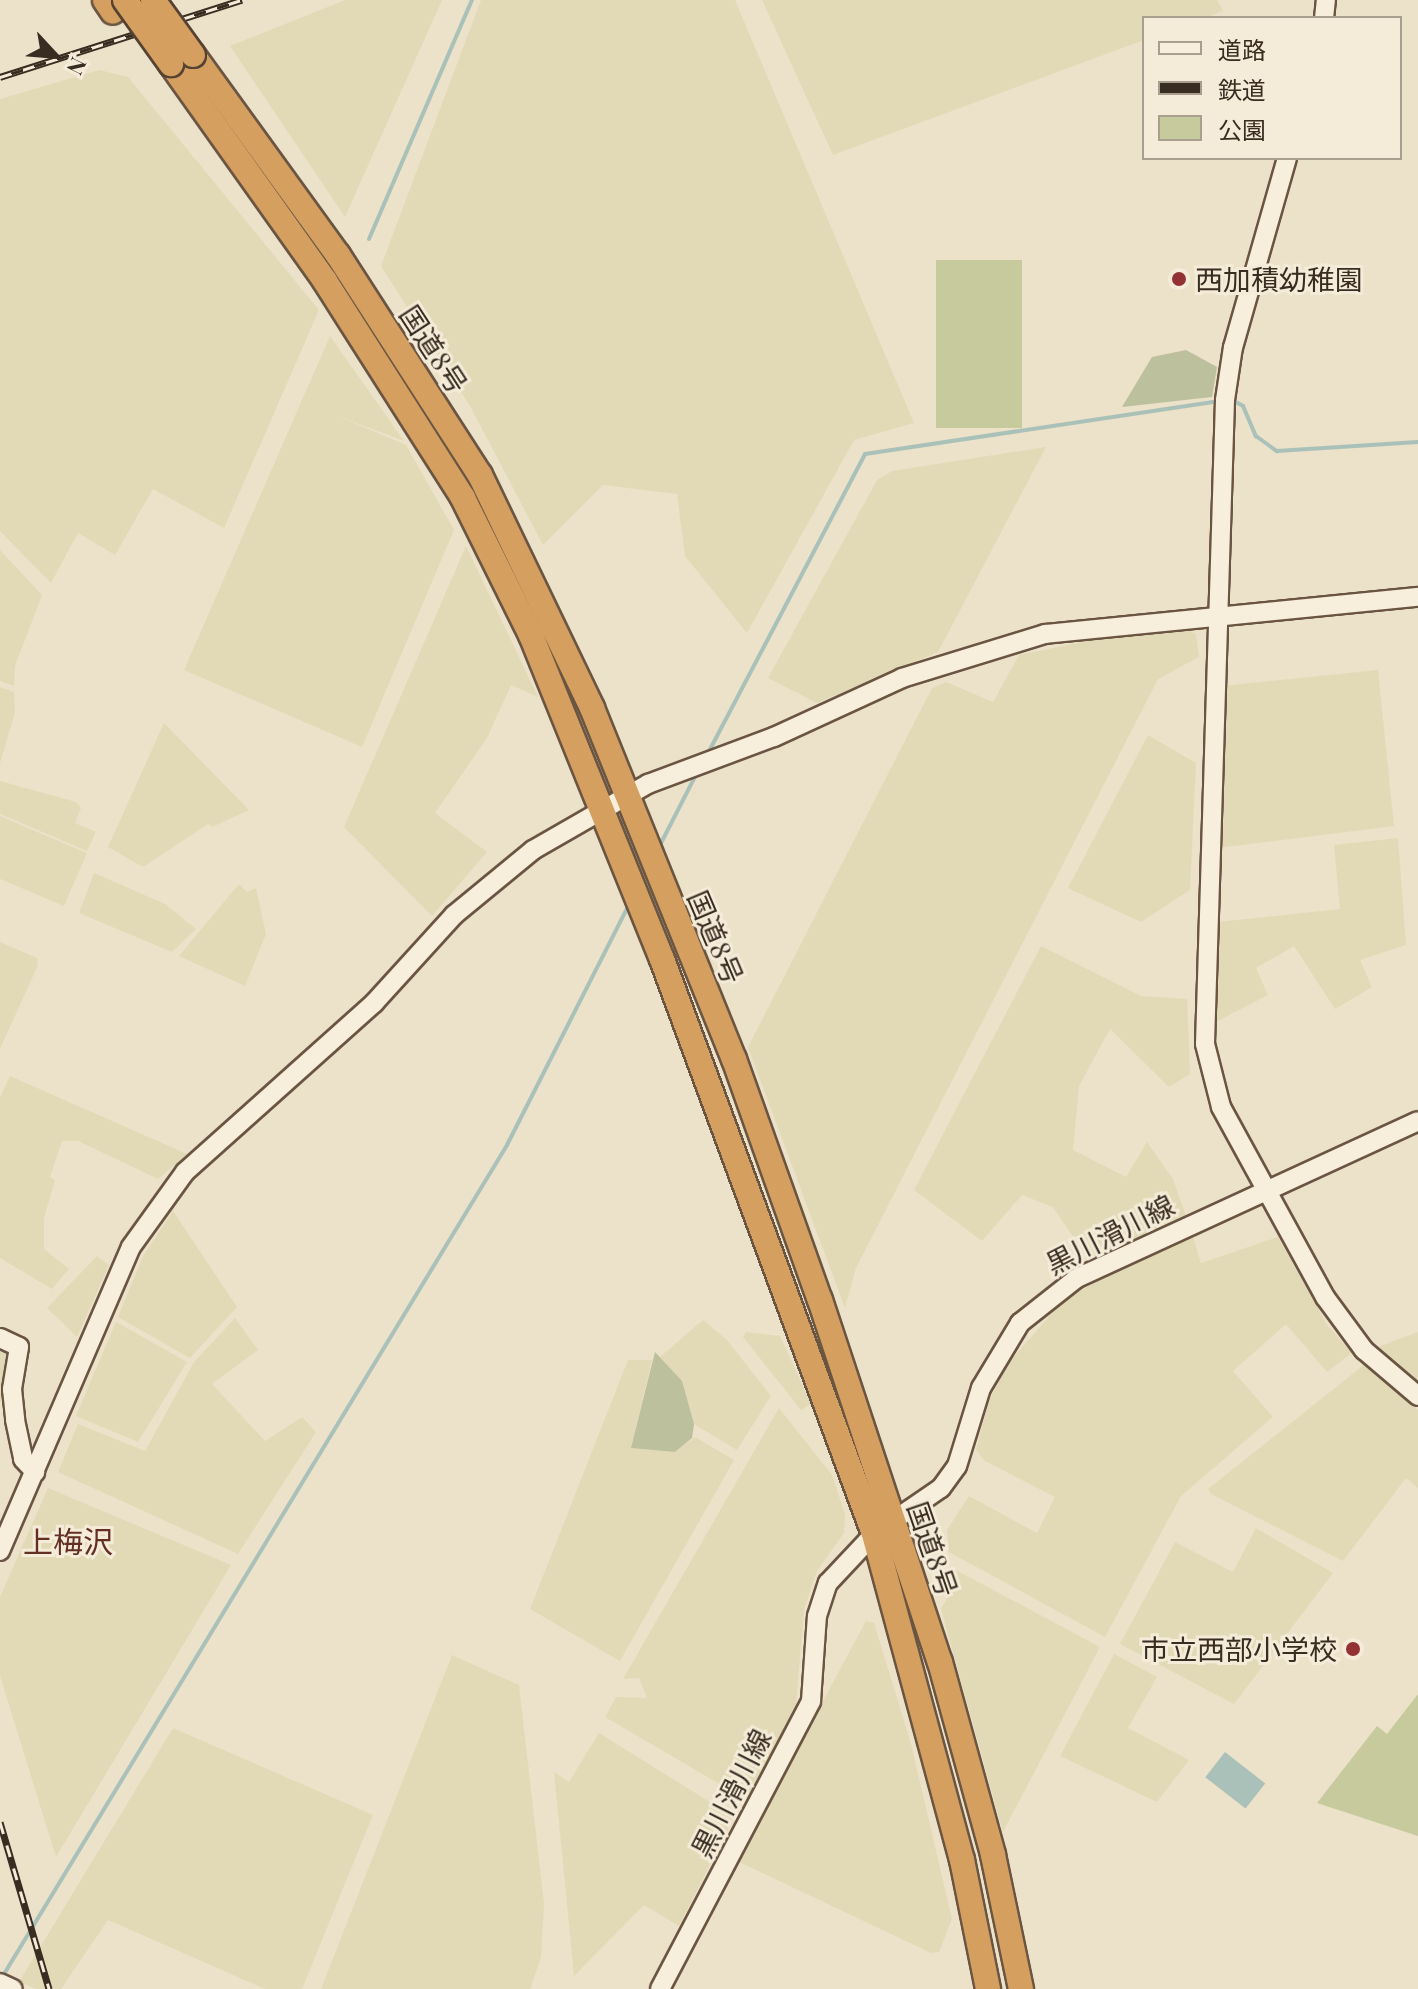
<!DOCTYPE html>
<meta charset="utf-8">
<style>
body{margin:0}
#map{position:relative;width:1418px;height:1989px;overflow:hidden;background:#ece1c9;font-family:"Playfair Display","Noto Sans JP",serif}
div>[style]{position:absolute}
.farmland>*{inset:0;background:#e2dab7}
.green>*{inset:0;background:#c6ca9d;transform-origin:0 0}
.cemetery>*{inset:0;background:#bcc09c}
.water>*{inset:0;background:#aac1b9;transform-origin:0 0}
.stream>*{height:4px;margin:-2px;padding:0 2px;transform-origin:2px;border-radius:2px;background:#aac1b9}
.roads{filter:drop-shadow(2px 0 #6a5542) drop-shadow(-2px 0 #6a5542) drop-shadow(0 2px #6a5542) drop-shadow(0 -2px #6a5542)}
.secondary>*{height:18px;margin:-9px;padding:0 9px;transform-origin:9px;border-radius:9px;background:#f7eedc}
.highway>*{height:24px;margin:-12px;padding:0 12px;transform-origin:12px;border-radius:12px;background:#d59f60}
.rail>*{height:7px;margin-top:-3.5px;transform-origin:0;background:repeating-linear-gradient(90deg,#f4ebd8 0 12px,#392c21 0 24px);box-sizing:border-box;border-block:2px solid #392c21}
.bridges{filter:drop-shadow(2px 0 #564232) drop-shadow(-2px 0 #564232) drop-shadow(0 2px #564232) drop-shadow(0 -2px #564232)}
.highway-bridge>*{height:24px;margin:-12px;padding:0 12px;transform-origin:12px;border-radius:12px;background:#d59f60}
.dots>*{width:22px;height:22px;translate:-50% -50%;box-sizing:border-box;border:4px solid #f4ebd8;border-radius:50%}
span{translate:-50% -50%;white-space:nowrap;text-align:center;line-height:1.15;-webkit-text-stroke:6px #f4ebd8;paint-order:stroke}
.poi-label{font-size:28px;color:#392c21}
.left{translate:0 -50%;text-align:left}
.right{translate:-100% -50%;text-align:right}
.street-label{font-size:28px;color:#392c21}
.neighbourhood-label{font-size:30px;color:#632f23}
.legend{position:absolute;left:1142px;top:16px;width:260px;height:144px;box-sizing:border-box;background:#f4ebd8;border:2px solid #a99f8f;margin:0;padding:10px 14px;list-style:none;font-size:24px;color:#392c21}
.legend li{display:flex;align-items:center;gap:16px;height:40px}
.legend b{width:40px;border:2px solid #a99f8f}
.north{position:absolute;left:16px;top:16px;width:80px;height:80px;-webkit-text-stroke:6px #f4ebd8;paint-order:stroke;rotate:116deg;font-size:22px;font-weight:700;line-height:32px;text-align:center;color:#392c21}
.north::after{content:'';display:block;margin:auto;width:28px;height:36px;background:#392c21;clip-path:polygon(50% 0,100% 100%,50% 72%,0 100%)}
</style>
<div id="map">
<div class="farmland">
<i style="clip-path:polygon(345px 0,442px 0,345px 217px,230px 46px)"></i>
<i style="clip-path:polygon(481px 0,735px 0,914px 423px,854px 440px,747px 633px,685px 556px,677px 494px,603px 485px,543px 545px,470px 406px,381px 266px)"></i>
<i style="clip-path:polygon(762px 0,1217px 0,1223px 11px,1205px 18px,1144px 18px,1144px 40px,833px 155px)"></i>
<i style="clip-path:polygon(99px 70px,128px 77px,319px 310px,224px 528px,153px 489px,115px 555px,78px 533px,51px 583px,0 531px,0 99px)"></i>
<i style="clip-path:polygon(330px 336px,404px 441px,338px 416px,406px 445px,454px 530px,362px 747px,184px 670px)"></i>
<i style="clip-path:polygon(1046px 447px,938px 652px,817px 703px,768px 678px,877px 480px,892px 471px)"></i>
<i style="clip-path:polygon(466px 546px,538px 697px,511px 685px,487px 738px,435px 813px,487px 852px,432px 916px,344px 827px)"></i>
<i style="clip-path:polygon(0 550px,42px 595px,15px 666px,14px 686px,0 681px)"></i>
<i style="clip-path:polygon(1188px 630px,1196px 634px,1199px 657px,1158px 679px,856px 1268px,845px 1308px,748px 1047px,932px 688px,946px 682px,993px 702px,1019px 655px,1111px 636px)"></i>
<i style="clip-path:polygon(1378px 670px,1394px 826px,1217px 848px,1222px 686px)"></i>
<i style="clip-path:polygon(0 687px,14px 692px,15px 713px,0 763px)"></i>
<i style="clip-path:polygon(164px 723px,249px 810px,212px 827px,208px 824px,143px 867px,108px 847px)"></i>
<i style="clip-path:polygon(1148px 735px,1196px 763px,1190px 890px,1141px 922px,1068px 888px)"></i>
<i style="clip-path:polygon(0 781px,76px 802px,81px 808px,75px 823px,96px 832px,87px 851px,0 814px)"></i>
<i style="clip-path:polygon(0 816px,87px 853px,64px 906px,0 879px)"></i>
<i style="clip-path:polygon(1398px 838px,1406px 945px,1360px 960px,1372px 987px,1335px 1009px,1294px 946px,1256px 968px,1268px 995px,1210px 1025px,1217px 922px,1340px 909px,1334px 845px)"></i>
<i style="clip-path:polygon(94px 873px,165px 904px,196px 929px,172px 952px,79px 913px)"></i>
<i style="clip-path:polygon(239px 884px,247px 892px,256px 888px,266px 934px,245px 986px,179px 956px)"></i>
<i style="clip-path:polygon(0 942px,37px 958px,38px 965px,0 1049px)"></i>
<i style="clip-path:polygon(1041px 946px,1141px 996px,1187px 999px,1190px 1074px,1169px 1087px,1110px 1029px,1079px 1086px,1073px 1150px,1126px 1177px,1147px 1142px,1173px 1179px,1187px 1219px,1090px 1262px,1053px 1207px,1022px 1195px,982px 1241px,914px 1190px)"></i>
<i style="clip-path:polygon(10px 1076px,187px 1154px,158px 1179px,78px 1141px,62px 1141px,50px 1177px,55px 1180px,44px 1218px,44px 1249px,69px 1269px,52px 1289px,0 1258px,0 1097px)"></i>
<i style="clip-path:polygon(173px 1211px,237px 1307px,190px 1358px,118px 1317px,143px 1256px)"></i>
<i style="clip-path:polygon(1192px 1234px,1201px 1263px,1278px 1237px,1328px 1326px,1352px 1353px,1327px 1372px,1286px 1324px,1233px 1371px,1273px 1417px,1181px 1496px,1105px 1637px,949px 1552px,947px 1530px,969px 1496px,1037px 1533px,1055px 1497px,985px 1461px,976px 1450px,988px 1403px,1007px 1365px,1065px 1298px)"></i>
<i style="clip-path:polygon(97px 1256px,109px 1265px,77px 1337px,47px 1308px)"></i>
<i style="clip-path:polygon(235px 1318px,258px 1350px,212px 1384px,265px 1441px,302px 1417px,316px 1432px,238px 1554px,58px 1472px,78px 1424px,145px 1451px,194px 1362px)"></i>
<i style="clip-path:polygon(703px 1320px,727px 1340px,771px 1396px,737px 1450px,694px 1424px,660px 1357px)"></i>
<i style="clip-path:polygon(116px 1322px,187px 1362px,138px 1442px,76px 1416px)"></i>
<i style="clip-path:polygon(746px 1332px,780px 1336px,811px 1404px,801px 1410px,743px 1337px)"></i>
<i style="clip-path:polygon(1418px 1332px,1418px 1382px,1378px 1347px)"></i>
<i style="clip-path:polygon(0 1347px,11px 1360px,4px 1403px,0 1401px)"></i>
<i style="clip-path:polygon(628px 1360px,652px 1360px,631px 1448px,675px 1452px,695px 1437px,734px 1460px,620px 1661px,530px 1609px)"></i>
<i style="clip-path:polygon(1365px 1364px,1418px 1410px,1418px 1488px,1406px 1478px,1343px 1561px,1211px 1494px,1208px 1489px)"></i>
<i style="clip-path:polygon(779px 1408px,832px 1475px,845px 1514px,844px 1533px,817px 1571px,804px 1610px,796px 1705px,747px 1800px,605px 1717px,616px 1697px,647px 1698px,639px 1678px,623px 1679px)"></i>
<i style="clip-path:polygon(48px 1488px,231px 1565px,56px 1857px,0 1676px,0 1597px)"></i>
<i style="clip-path:polygon(1256px 1528px,1333px 1573px,1234px 1704px,1120px 1644px,1175px 1542px,1233px 1572px)"></i>
<i style="clip-path:polygon(954px 1569px,1100px 1647px,1003px 1832px,941px 1609px,949px 1595px,941px 1571px)"></i>
<i style="clip-path:polygon(866px 1621px,874px 1623px,911px 1744px,952px 1919px,939px 1952px,931px 1953px,737px 1861px)"></i>
<i style="clip-path:polygon(1114px 1654px,1157px 1677px,1128px 1728px,1189px 1760px,1157px 1802px,1060px 1756px)"></i>
<i style="clip-path:polygon(452px 1655px,519px 1685px,544px 1904px,541px 1957px,530px 1989px,321px 1989px)"></i>
<i style="clip-path:polygon(173px 1728px,373px 1815px,302px 1989px,265px 1989px,108px 1920px,61px 1989px,37px 1989px,19px 1982px)"></i>
<i style="clip-path:polygon(599px 1733px,734px 1817px,679px 1926px,644px 1905px,574px 1976px,554px 1772px,569px 1782px)"></i>
</div>
<div class="green">
<i style="left:936px;top:260px;width:86px;height:168px"></i>
<i style="clip-path:polygon(1418px 1694px,1418px 1836px,1317px 1803px,1377px 1726px,1387px 1734px)"></i>
</div>
<div class="cemetery">
<i style="clip-path:polygon(1186px 350px,1217px 367px,1212px 397px,1122px 407px,1152px 357px)"></i>
<i style="clip-path:polygon(655px 1352px,682px 1381px,694px 1424px,692px 1438px,675px 1452px,631px 1448px)"></i>
</div>
<div class="water">
<i style="left:1225px;top:1752px;width:51px;height:32px;rotate:38deg"></i>
</div>
<div class="stream">
<i style="left:369px;top:239px;width:260px;rotate:-66.7deg"></i>
<i style="left:1230px;top:399px;width:15px;rotate:28deg"></i>
<i style="left:1243px;top:406px;width:33px;rotate:67deg"></i>
<i style="left:1256px;top:436px;width:26px;rotate:36deg"></i>
<i style="left:1277px;top:451px;width:141px;rotate:-3.7deg"></i>
<i style="left:706px;top:757px;width:342px;rotate:-62.3deg"></i>
<i style="left:865px;top:454px;width:357px;rotate:-8.5deg"></i>
<i style="left:658px;top:849px;width:88px;rotate:-62.9deg"></i>
<i style="left:1px;top:1979px;width:975px;rotate:-58.75deg"></i>
<i style="left:507px;top:1145px;width:271px;rotate:-63.1deg"></i>
</div>
<div class="roads">
<div class="secondary">
<i style="left:1324px;top:18px;width:18px;rotate:-84deg"></i>
<i style="left:1287px;top:158px;width:197px;rotate:105.9deg"></i>
<i style="left:1233px;top:347px;width:54px;rotate:98.6deg"></i>
<i style="left:1225px;top:400px;width:644px;rotate:91.78deg"></i>
<i style="left:1205px;top:1044px;width:65px;rotate:75.7deg"></i>
<i style="left:1221px;top:1107px;width:217px;rotate:61.3deg"></i>
<i style="left:1325px;top:1297px;width:66px;rotate:53.7deg"></i>
<i style="left:1364px;top:1350px;width:71px;rotate:40.4deg"></i>
<i style="left:0;top:1338px;width:21px;rotate:25deg"></i>
<i style="left:19px;top:1347px;width:43px;rotate:99.5deg"></i>
<i style="left:12px;top:1389px;width:31px;rotate:84deg"></i>
<i style="left:15px;top:1420px;width:40px;rotate:78deg"></i>
<i style="left:23px;top:1459px;width:18px;rotate:47deg"></i>
<i style="left:0;top:1551px;width:331px;rotate:-66.7deg"></i>
<i style="left:131px;top:1247px;width:92px;rotate:-54.2deg"></i>
<i style="left:185px;top:1172px;width:254px;rotate:-41.8deg"></i>
<i style="left:374px;top:1003px;width:119px;rotate:-47.7deg"></i>
<i style="left:454px;top:915px;width:102px;rotate:-39.4deg"></i>
<i style="left:533px;top:850px;width:133px;rotate:-29.9deg"></i>
<i style="left:648px;top:784px;width:134px;rotate:-20.5deg"></i>
<i style="left:774px;top:737px;width:141px;rotate:-24.7deg"></i>
<i style="left:902px;top:678px;width:150px;rotate:-17.1deg"></i>
<i style="left:1045px;top:634px;width:375px;rotate:-5.7deg"></i>
<i style="left:0;top:1983px;width:14px;rotate:25deg"></i>
<i style="left:660px;top:1989px;width:325px;rotate:-62.3deg"></i>
<i style="left:811px;top:1701px;width:85px;rotate:-86deg"></i>
<i style="left:817px;top:1616px;width:35px;rotate:-72deg"></i>
<i style="left:828px;top:1583px;width:67px;rotate:-46.8deg"></i>
<i style="left:874px;top:1534px;width:81px;rotate:-34.5deg"></i>
<i style="left:941px;top:1488px;width:27px;rotate:-54deg"></i>
<i style="left:957px;top:1466px;width:82px;rotate:-72.9deg"></i>
<i style="left:981px;top:1388px;width:76px;rotate:-59deg"></i>
<i style="left:1020px;top:1323px;width:73px;rotate:-38.3deg"></i>
<i style="left:1077px;top:1278px;width:375px;rotate:-24.7deg"></i>
</div>
<div class="highway">
<i style="left:105px;top:0;width:14px;rotate:56deg"></i>
<i style="left:193px;top:55px;width:247px;rotate:54.1deg"></i>
<i style="left:338px;top:255px;width:262px;rotate:57.2deg"></i>
<i style="left:480px;top:475px;width:259px;rotate:64.3deg"></i>
<i style="left:592px;top:708px;width:379px;rotate:68deg"></i>
<i style="left:734px;top:1059px;width:256px;rotate:70.4deg"></i>
<i style="left:820px;top:1300px;width:381px;rotate:71.7deg"></i>
<i style="left:940px;top:1662px;width:200px;rotate:74.6deg"></i>
<i style="left:993px;top:1855px;width:137px;rotate:78.2deg"></i>
<i style="left:171px;top:64px;width:266px;rotate:54.6deg"></i>
<i style="left:325px;top:281px;width:257px;rotate:57.5deg"></i>
<i style="left:463px;top:498px;width:153px;rotate:63.6deg"></i>
<i style="left:531px;top:635px;width:349px;rotate:68deg"></i>
<i style="left:662px;top:959px;width:613px;rotate:69.76deg"></i>
<i style="left:874px;top:1534px;width:338px;rotate:74.9deg"></i>
<i style="left:962px;top:1860px;width:132px;rotate:78.6deg"></i>
</div>
</div>
<div class="rail">
<i style="left:0;top:77px;width:254px;rotate:-17.7deg"></i>
<i style="left:0;top:1822px;width:174px;rotate:73.6deg"></i>
</div>
<div class="bridges">
<div class="highway-bridge">
<i style="left:125px;top:0;width:79px;rotate:54.3deg"></i>
<i style="left:153px;top:0;width:68px;rotate:54deg"></i>
</div>
</div>
<div class="dots">
<i style="left:1179px;top:279px;background:#933235"></i>
<i style="left:1353px;top:1649px;background:#933235"></i>
</div>
<div class="poi-label">
<span class="left" style="left:1195px;top:279px">西加積幼稚園</span>
<span class="right" style="left:1337px;top:1649px">市立西部小学校</span>
</div>
<div class="street-label">
<span style="left:434px;top:349px;rotate:57deg">国道8号</span>
<span style="left:716px;top:937px;rotate:67deg">国道8号</span>
<span style="left:1110px;top:1234px;rotate:-27deg">黒川滑川線</span>
<span style="left:933px;top:1549px;rotate:71deg">国道8号</span>
<span style="left:731px;top:1793px;rotate:-63deg">黒川滑川線</span>
</div>
<div class="neighbourhood-label">
<span style="left:68px;top:1541px">上梅沢</span>
</div>
<ul class="legend">
<li><b style="height:10px;background:#f7eedc"></b>道路</li>
<li><b style="height:10px;background:#392c21"></b>鉄道</li>
<li><b style="height:22px;background:#c6ca9d"></b>公園</li>
</ul>
<div class="north">N</div>
</div>
